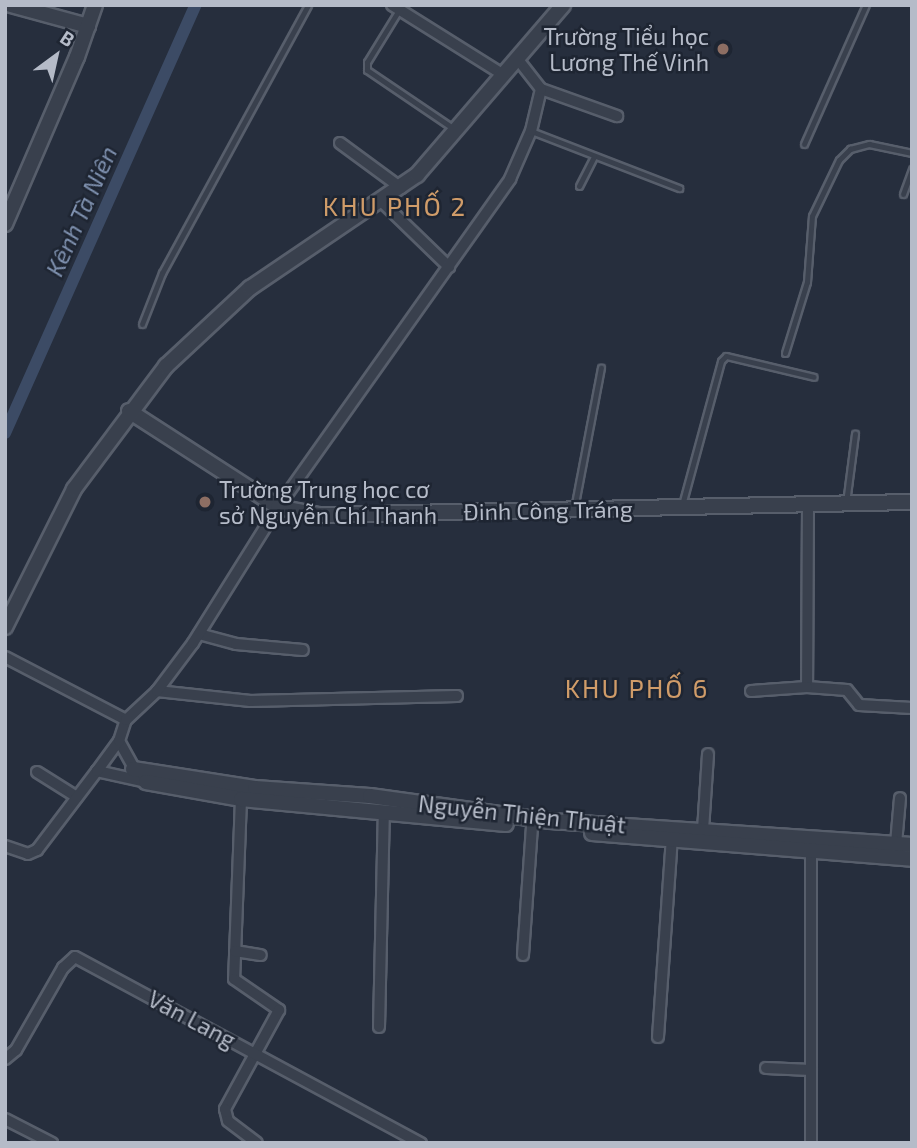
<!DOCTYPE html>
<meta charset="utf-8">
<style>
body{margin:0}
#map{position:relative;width:917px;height:1148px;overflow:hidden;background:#262e3d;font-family:"Exo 2",sans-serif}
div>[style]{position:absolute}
.canal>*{height:12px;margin:-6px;padding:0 6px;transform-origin:6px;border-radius:6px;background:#3c4b65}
.roads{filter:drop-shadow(2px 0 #575e6b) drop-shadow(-2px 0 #575e6b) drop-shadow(0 2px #575e6b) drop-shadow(0 -2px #575e6b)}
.service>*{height:5px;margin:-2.5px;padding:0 2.5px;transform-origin:2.5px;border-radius:2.5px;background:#39404d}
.minor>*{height:10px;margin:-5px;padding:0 5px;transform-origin:5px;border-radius:5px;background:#39404d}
.tertiary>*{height:14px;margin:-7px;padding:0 7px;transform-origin:7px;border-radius:7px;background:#39404d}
.dots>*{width:19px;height:19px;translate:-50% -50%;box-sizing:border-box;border:4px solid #1e2532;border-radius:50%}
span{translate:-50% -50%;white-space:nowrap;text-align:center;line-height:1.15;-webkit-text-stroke:5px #1e2532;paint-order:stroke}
.poi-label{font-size:23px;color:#b5bbc8}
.right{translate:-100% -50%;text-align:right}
.left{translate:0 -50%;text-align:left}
.street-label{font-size:23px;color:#b5bbc8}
.water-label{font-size:24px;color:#7e90ae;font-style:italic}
.quarter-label{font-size:26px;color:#d09c69;letter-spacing:2px}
.frame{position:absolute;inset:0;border:7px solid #b5bbc8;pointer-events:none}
.north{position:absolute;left:21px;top:21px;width:70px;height:70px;-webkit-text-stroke:5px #1e2532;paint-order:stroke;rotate:33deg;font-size:19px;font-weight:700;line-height:28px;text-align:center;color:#b5bbc8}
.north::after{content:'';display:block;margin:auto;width:24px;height:32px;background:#b5bbc8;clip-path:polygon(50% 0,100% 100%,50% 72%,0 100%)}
</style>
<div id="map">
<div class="canal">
<i style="left:5px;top:433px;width:469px;rotate:-66deg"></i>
</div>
<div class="roads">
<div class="service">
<i style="left:399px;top:10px;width:61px;rotate:121.6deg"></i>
<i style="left:367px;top:62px;width:8px;rotate:90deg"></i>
<i style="left:367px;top:70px;width:105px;rotate:34.1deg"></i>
<i style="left:531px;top:131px;width:159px;rotate:21.1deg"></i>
<i style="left:804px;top:144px;width:152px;rotate:-66deg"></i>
<i style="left:579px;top:186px;width:33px;rotate:-63deg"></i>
<i style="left:903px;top:194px;width:27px;rotate:-70deg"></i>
<i style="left:142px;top:324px;width:55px;rotate:-68.6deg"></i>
<i style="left:162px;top:273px;width:305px;rotate:-61.4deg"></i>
<i style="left:785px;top:353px;width:74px;rotate:-72.8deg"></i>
<i style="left:807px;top:282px;width:66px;rotate:-85.7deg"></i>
<i style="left:812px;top:216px;width:62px;rotate:-64.3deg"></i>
<i style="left:839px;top:160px;width:16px;rotate:-45deg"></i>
<i style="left:850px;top:149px;width:20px;rotate:-15deg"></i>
<i style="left:869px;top:144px;width:44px;rotate:11.8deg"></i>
<i style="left:846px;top:503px;width:70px;rotate:-82.6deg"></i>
<i style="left:682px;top:505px;width:149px;rotate:-74.8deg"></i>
<i style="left:721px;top:361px;width:7px;rotate:-45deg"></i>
<i style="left:726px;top:356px;width:90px;rotate:13.4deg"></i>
<i style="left:574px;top:509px;width:144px;rotate:-79.2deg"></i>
</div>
<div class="minor">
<i style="left:392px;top:5px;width:130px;rotate:32.1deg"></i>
<i style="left:541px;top:89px;width:81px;rotate:19.6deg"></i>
<i style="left:340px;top:143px;width:76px;rotate:36.4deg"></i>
<i style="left:381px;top:201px;width:95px;rotate:44.1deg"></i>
<i style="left:808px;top:506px;width:181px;rotate:90.3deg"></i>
<i style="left:807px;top:687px;width:40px;rotate:4.3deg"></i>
<i style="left:847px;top:690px;width:19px;rotate:51deg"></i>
<i style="left:859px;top:705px;width:53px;rotate:3.2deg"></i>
<i style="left:199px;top:634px;width:38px;rotate:15deg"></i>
<i style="left:236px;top:644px;width:67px;rotate:5.1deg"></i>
<i style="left:5px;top:657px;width:136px;rotate:27.5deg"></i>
<i style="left:157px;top:691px;width:94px;rotate:6.1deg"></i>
<i style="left:250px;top:701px;width:207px;rotate:-1.4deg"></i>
<i style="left:751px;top:691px;width:56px;rotate:-4.1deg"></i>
<i style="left:119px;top:741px;width:35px;rotate:61deg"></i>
<i style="left:97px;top:771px;width:50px;rotate:12.7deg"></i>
<i style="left:37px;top:772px;width:47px;rotate:32deg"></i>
<i style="left:241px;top:799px;width:180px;rotate:92.2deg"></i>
<i style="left:234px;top:979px;width:55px;rotate:34.6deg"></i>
<i style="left:279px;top:1010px;width:113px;rotate:118.6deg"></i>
<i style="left:225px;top:1109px;width:12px;rotate:76deg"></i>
<i style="left:228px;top:1121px;width:36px;rotate:37deg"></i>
<i style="left:703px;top:830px;width:76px;rotate:-86.2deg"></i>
<i style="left:896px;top:844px;width:46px;rotate:-85deg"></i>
<i style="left:5px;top:846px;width:24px;rotate:19deg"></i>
<i style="left:28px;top:854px;width:10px;rotate:-24deg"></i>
<i style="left:37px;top:850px;width:99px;rotate:-52.8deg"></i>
<i style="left:97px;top:771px;width:37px;rotate:-54deg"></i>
<i style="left:119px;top:741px;width:22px;rotate:-72deg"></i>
<i style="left:126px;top:720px;width:42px;rotate:-43.1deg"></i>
<i style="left:157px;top:691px;width:60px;rotate:-53.1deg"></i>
<i style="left:193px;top:643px;width:160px;rotate:-58deg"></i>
<i style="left:278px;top:507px;width:402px;rotate:-54.7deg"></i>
<i style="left:510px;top:179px;width:52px;rotate:-66.4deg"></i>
<i style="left:531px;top:131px;width:43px;rotate:-76.6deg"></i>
<i style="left:541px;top:89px;width:39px;rotate:-128deg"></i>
<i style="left:235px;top:951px;width:26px;rotate:9deg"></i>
<i style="left:523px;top:955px;width:129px;rotate:-86deg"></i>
<i style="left:379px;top:1027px;width:215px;rotate:-88.7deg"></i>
<i style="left:658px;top:1037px;width:202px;rotate:-86deg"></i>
<i style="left:5px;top:1059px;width:14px;rotate:-39deg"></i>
<i style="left:16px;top:1050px;width:95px;rotate:-60.2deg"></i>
<i style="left:63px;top:968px;width:16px;rotate:-43deg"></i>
<i style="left:75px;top:957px;width:393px;rotate:28.3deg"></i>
<i style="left:766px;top:1068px;width:45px;rotate:2.5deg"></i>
<i style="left:5px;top:1119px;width:53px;rotate:27.1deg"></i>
<i style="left:811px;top:1143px;width:295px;rotate:-90deg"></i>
</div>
<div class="tertiary">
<i style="left:11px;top:5px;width:80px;rotate:15.3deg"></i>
<i style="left:5px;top:224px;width:182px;rotate:-66.7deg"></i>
<i style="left:77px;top:57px;width:55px;rotate:-70.9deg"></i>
<i style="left:129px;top:411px;width:177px;rotate:32.8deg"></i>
<i style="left:278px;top:507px;width:42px;rotate:11deg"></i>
<i style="left:319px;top:515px;width:593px;rotate:-1.26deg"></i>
<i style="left:5px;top:627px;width:154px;rotate:-63.4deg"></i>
<i style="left:74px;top:489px;width:154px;rotate:-53.2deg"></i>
<i style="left:166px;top:366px;width:115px;rotate:-42.9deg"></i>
<i style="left:250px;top:288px;width:202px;rotate:-34.1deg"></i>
<i style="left:417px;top:175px;width:224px;rotate:-49.3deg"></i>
<i style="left:133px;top:769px;width:123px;rotate:8.9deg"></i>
<i style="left:255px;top:788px;width:115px;rotate:4deg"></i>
<i style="left:370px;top:796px;width:182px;rotate:7.9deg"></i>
<i style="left:550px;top:821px;width:363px;rotate:3.8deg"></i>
<i style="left:146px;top:782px;width:97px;rotate:10.1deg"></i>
<i style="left:241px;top:799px;width:266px;rotate:5.4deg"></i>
<i style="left:592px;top:833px;width:321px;rotate:4.6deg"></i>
</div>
</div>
<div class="dots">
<i style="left:723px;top:49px;background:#8d6e63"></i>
<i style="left:205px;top:502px;background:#8d6e63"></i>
</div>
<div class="poi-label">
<span class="right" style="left:709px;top:49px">Trường Tiểu học<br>Lương Thế Vinh</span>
<span class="left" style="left:219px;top:502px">Trường Trung học cơ<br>sở Nguyễn Chí Thanh</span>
</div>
<div class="street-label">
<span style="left:548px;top:510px;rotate:-1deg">Đinh Công Tráng</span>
<span style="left:522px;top:814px;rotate:6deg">Nguyễn Thiện Thuật</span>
<span style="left:192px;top:1019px;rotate:28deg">Văn Lang</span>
</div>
<div class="water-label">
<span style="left:81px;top:211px;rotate:-66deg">Kênh Tà Niên</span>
</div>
<div class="quarter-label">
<span style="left:395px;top:206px">KHU PHỐ 2</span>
<span style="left:637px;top:688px">KHU PHỐ 6</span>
</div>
<div class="frame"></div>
<div class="north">B</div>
</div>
